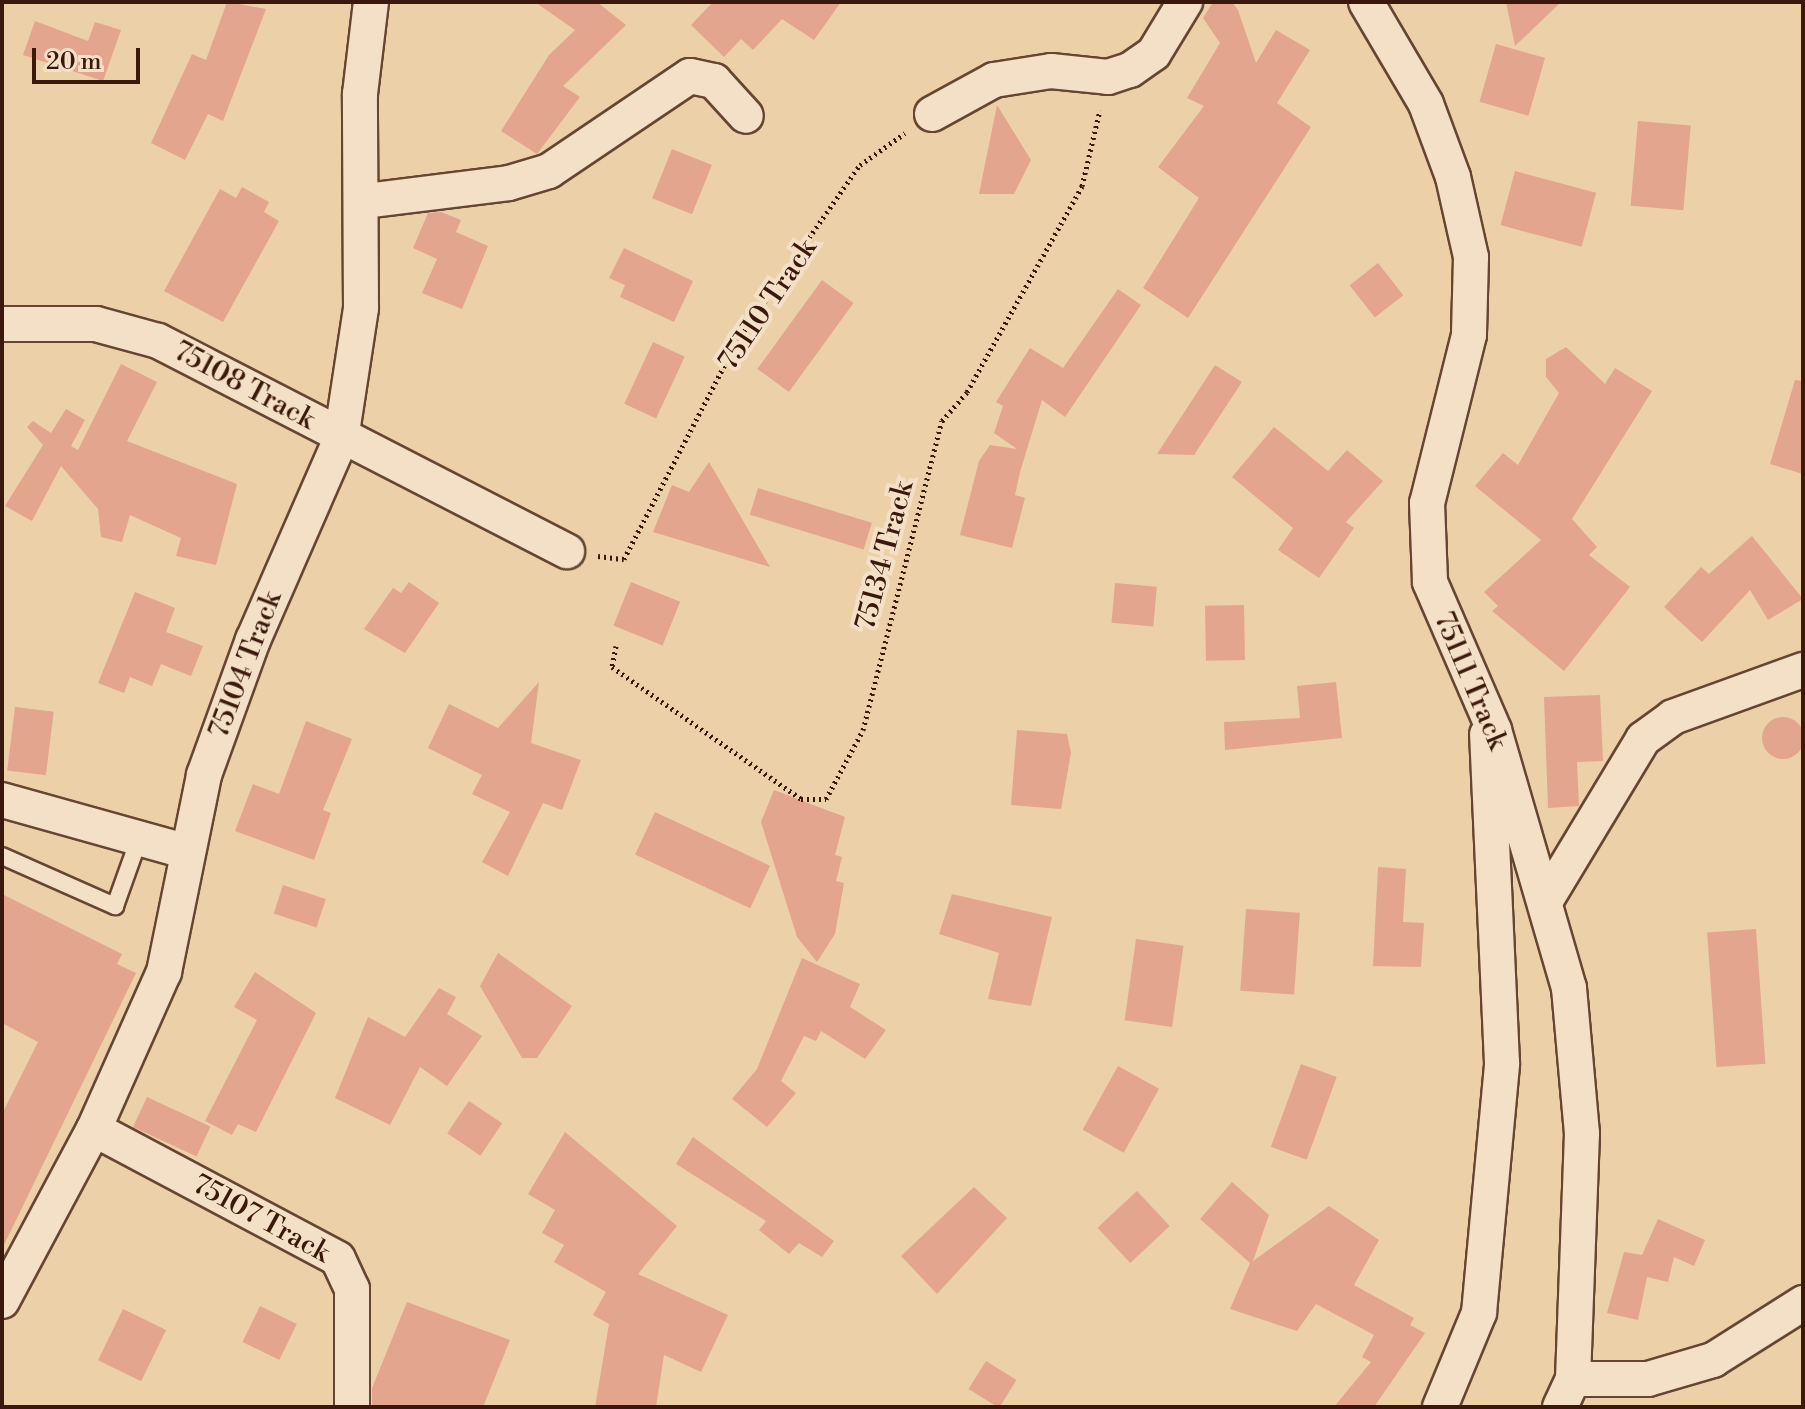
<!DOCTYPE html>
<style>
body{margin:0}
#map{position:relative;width:1805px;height:1409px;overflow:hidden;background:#ecd0a8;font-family:"Libre Bodoni",serif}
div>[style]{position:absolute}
.building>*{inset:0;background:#e4a58f;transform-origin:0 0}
.round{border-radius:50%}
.path>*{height:5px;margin-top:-2.5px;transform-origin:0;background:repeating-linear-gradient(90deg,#3a180b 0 2px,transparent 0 6px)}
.roads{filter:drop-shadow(2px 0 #664632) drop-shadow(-2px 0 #664632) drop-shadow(0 2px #664632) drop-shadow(0 -2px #664632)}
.lane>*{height:16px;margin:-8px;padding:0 8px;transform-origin:8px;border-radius:8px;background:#f3e0c6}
.street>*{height:34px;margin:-17px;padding:0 17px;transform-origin:17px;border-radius:17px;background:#f3e0c6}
span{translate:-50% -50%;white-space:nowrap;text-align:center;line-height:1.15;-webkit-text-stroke:8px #f3e0c6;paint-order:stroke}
.street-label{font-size:28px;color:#3a180b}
.frame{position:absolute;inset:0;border:4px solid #3a180b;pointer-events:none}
.scale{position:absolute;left:32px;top:48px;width:108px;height:36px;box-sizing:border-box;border:4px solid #3a180b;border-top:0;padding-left:10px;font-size:24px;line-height:28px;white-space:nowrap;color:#3a180b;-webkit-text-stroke:6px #f3e0c6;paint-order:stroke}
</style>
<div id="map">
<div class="building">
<i style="clip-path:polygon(227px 2px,266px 9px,223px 121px,208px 114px,185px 160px,151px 143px,192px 54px,206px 60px)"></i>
<i style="clip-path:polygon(535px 2px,597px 2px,626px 25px,563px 86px,580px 97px,537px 154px,501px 131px,549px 55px,575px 30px)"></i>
<i style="clip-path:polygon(713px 2px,841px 2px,814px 40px,782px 19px,753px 50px,741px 39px,724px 57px,691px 25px)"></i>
<i style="clip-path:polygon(1213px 2px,1232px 2px,1238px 10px,1256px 63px,1276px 30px,1310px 50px,1277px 103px,1311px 127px,1188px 318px,1143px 288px,1199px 198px,1158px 167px,1204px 106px,1187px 98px,1220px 43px,1203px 18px)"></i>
<i style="clip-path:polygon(1506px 2px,1561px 2px,1515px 46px)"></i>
<i style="clip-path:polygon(35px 21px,88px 41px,95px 22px,121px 30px,103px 81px,23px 55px)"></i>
<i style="left:1496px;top:44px;width:51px;height:60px;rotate:16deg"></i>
<i style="clip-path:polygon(997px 105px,1031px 160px,1014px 194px,979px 194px)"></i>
<i style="left:1638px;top:121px;width:53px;height:85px;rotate:5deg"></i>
<i style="left:672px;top:149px;width:43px;height:53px;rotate:22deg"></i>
<i style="left:1515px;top:171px;width:84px;height:56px;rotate:15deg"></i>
<i style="clip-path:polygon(242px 187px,269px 202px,264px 212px,279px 221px,223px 322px,164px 291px,220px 189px,236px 198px)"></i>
<i style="clip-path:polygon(441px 212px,461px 220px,456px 232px,488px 246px,462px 309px,422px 293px,437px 259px,413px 248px,428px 213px)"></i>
<i style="clip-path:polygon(624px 248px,693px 281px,674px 322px,620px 297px,625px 285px,609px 278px)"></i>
<i style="left:1378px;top:263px;width:41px;height:36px;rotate:52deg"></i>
<i style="left:822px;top:280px;width:39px;height:110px;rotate:36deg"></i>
<i style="clip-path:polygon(1118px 289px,1141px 305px,1065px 417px,1042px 400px,1020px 472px,1015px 495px,1025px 498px,1012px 548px,960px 535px,979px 461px,990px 445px,1017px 449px,994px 433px,1003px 406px,996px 402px,1030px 348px,1063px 368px)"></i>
<i style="left:653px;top:342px;width:35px;height:68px;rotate:25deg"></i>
<i style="clip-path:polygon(1566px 347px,1605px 384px,1615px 368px,1652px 391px,1572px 519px,1597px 547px,1589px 555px,1630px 587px,1564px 671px,1492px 611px,1498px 606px,1484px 592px,1541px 540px,1475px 486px,1503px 453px,1518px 465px,1559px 393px,1546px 377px,1546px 359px)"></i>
<i style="clip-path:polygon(121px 364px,157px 382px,127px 441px,237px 484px,216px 565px,176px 556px,181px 538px,130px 515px,122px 542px,101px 537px,98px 509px,61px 466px,32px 521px,5px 506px,43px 445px,27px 427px,33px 421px,51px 433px,66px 409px,85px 420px,71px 446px,78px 450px)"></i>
<i style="clip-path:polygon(1215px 365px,1242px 382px,1194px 455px,1157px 454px)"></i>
<i style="clip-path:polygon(1795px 380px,1803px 381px,1803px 474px,1770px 464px)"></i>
<i style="clip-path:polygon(1274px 427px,1328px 471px,1347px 450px,1383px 481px,1346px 522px,1354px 528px,1319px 578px,1278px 550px,1293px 528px,1232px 477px)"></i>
<i style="clip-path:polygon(709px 462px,770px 567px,653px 532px,672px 485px,689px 492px)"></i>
<i style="left:758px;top:488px;width:119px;height:28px;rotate:17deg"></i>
<i style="clip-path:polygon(1752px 536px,1803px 599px,1768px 620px,1750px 590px,1702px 642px,1664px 607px,1701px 567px,1709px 574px)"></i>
<i style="clip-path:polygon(409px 582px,439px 603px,405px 653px,364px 629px,393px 588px,401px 593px)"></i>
<i style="left:631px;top:582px;width:53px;height:47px;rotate:22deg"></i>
<i style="left:1115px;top:583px;width:42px;height:40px;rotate:5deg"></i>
<i style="clip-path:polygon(135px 592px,175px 608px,166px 632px,203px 646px,191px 676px,161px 664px,152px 686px,130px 677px,124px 693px,98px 683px)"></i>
<i style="left:1244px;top:605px;width:55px;height:39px;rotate:89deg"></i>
<i style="clip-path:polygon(539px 682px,531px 743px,581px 760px,562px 810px,543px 803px,508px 876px,482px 862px,510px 812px,472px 794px,482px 775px,428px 748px,449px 704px,498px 728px)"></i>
<i style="clip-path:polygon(1336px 682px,1342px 738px,1225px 750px,1224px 722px,1300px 718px,1297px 686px)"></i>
<i style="clip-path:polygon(1600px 695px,1603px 761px,1577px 762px,1579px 806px,1548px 808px,1544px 697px)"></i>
<i style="left:15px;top:707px;width:39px;height:64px;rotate:7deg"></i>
<i class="round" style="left:1762px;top:717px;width:42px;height:42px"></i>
<i style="clip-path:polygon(306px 721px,352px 739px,323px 810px,331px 813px,314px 860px,235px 831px,253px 784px,279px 794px)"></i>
<i style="clip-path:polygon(1017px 730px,1067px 734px,1071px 753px,1061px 809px,1011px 805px)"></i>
<i style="clip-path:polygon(774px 790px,845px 817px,835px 855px,842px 857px,836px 881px,844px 883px,835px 934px,817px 962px,797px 937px,761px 822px)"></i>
<i style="left:655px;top:812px;width:127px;height:47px;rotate:25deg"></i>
<i style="clip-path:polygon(1378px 867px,1406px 869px,1403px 922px,1424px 923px,1421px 967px,1373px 966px)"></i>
<i style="left:283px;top:885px;width:45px;height:30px;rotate:18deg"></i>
<i style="clip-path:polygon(2px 894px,122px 954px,117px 964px,136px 973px,2px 1249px,2px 1114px,38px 1042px,2px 1023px)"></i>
<i style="clip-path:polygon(952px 894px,1052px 917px,1031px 1006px,988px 999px,999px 953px,939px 934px)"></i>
<i style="left:1246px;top:909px;width:54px;height:82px;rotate:4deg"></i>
<i style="left:1756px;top:929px;width:135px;height:49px;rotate:86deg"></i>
<i style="left:1136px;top:939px;width:48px;height:82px;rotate:8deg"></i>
<i style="clip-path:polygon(498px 953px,572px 1006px,537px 1058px,522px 1058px,480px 986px)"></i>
<i style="clip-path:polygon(802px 958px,860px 984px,850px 1007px,886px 1030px,865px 1059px,821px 1031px,816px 1041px,804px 1036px,781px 1081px,796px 1093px,767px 1127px,732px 1099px,757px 1069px)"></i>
<i style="clip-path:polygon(255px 972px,316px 1013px,256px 1132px,238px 1124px,232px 1135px,205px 1121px,257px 1020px,234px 1007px)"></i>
<i style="clip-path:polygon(439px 988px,456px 997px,447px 1014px,482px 1036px,447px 1086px,420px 1067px,390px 1125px,335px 1098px,368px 1017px,405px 1037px)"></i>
<i style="left:1301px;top:1064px;width:38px;height:88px;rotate:20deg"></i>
<i style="left:1118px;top:1066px;width:47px;height:73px;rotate:29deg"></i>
<i style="left:147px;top:1097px;width:70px;height:33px;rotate:25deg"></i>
<i style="left:469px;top:1101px;width:40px;height:39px;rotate:34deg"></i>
<i style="clip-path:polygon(565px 1132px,677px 1226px,638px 1274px,728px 1315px,701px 1372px,664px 1355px,656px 1407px,595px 1407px,609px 1324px,593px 1315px,606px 1292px,554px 1262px,564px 1245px,542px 1233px,555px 1210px,528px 1194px)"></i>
<i style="clip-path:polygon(693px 1137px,834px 1241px,822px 1257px,799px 1243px,789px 1254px,759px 1230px,766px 1221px,676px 1164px)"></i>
<i style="clip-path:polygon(1232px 1182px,1269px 1215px,1253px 1261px,1329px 1206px,1379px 1240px,1354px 1285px,1414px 1318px,1410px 1325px,1425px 1333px,1374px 1407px,1334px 1407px,1371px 1362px,1362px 1357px,1374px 1335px,1316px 1304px,1297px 1331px,1230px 1309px,1250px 1263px,1200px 1219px)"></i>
<i style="clip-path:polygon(974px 1187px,1007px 1218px,937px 1294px,901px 1256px)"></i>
<i style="left:1137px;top:1191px;width:48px;height:54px;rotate:47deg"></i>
<i style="clip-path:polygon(1658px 1219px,1705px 1240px,1694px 1266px,1674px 1257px,1668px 1282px,1647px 1277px,1638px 1320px,1607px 1313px,1624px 1252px,1642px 1255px)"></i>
<i style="clip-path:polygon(407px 1302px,510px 1340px,483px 1407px,372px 1407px,372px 1388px)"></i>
<i style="left:260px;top:1306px;width:41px;height:40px;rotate:26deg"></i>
<i style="left:123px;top:1309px;width:48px;height:57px;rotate:26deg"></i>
<i style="left:986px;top:1361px;width:36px;height:33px;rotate:32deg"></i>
</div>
<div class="path">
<i style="left:598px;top:556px;width:26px;rotate:7deg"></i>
<i style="left:624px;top:559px;width:246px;rotate:-62.6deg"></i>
<i style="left:737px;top:341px;width:215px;rotate:-55.1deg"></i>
<i style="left:860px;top:165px;width:55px;rotate:-35.4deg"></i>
<i style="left:616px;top:646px;width:21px;rotate:101deg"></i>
<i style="left:612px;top:667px;width:231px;rotate:34.9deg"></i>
<i style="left:801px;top:799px;width:25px"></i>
<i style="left:826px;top:799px;width:78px;rotate:-61.8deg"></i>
<i style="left:863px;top:730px;width:319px;rotate:-75.7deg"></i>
<i style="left:942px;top:421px;width:38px;rotate:-49deg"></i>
<i style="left:967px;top:392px;width:236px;rotate:-60.8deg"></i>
<i style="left:1082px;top:186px;width:78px;rotate:-76.7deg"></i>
</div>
<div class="roads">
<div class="lane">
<i style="left:2px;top:856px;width:124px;rotate:23.9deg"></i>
<i style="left:115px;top:906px;width:71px;rotate:-70.3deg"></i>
</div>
<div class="street">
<i style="left:1366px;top:2px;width:118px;rotate:59.5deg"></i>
<i style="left:1426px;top:104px;width:78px;rotate:69.7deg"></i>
<i style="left:1453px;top:177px;width:82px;rotate:77.3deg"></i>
<i style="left:1471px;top:257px;width:78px;rotate:91.5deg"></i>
<i style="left:1469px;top:335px;width:173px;rotate:104deg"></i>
<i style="left:1427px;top:503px;width:79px;rotate:87.8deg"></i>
<i style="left:1430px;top:582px;width:161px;rotate:66.6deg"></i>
<i style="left:1494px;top:730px;width:269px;rotate:73.8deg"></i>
<i style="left:1569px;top:988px;width:146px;rotate:84.9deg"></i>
<i style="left:1582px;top:1133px;width:246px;rotate:92.1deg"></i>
<i style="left:1573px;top:1379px;width:31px;rotate:115deg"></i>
<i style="left:932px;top:114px;width:71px;rotate:-28.7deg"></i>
<i style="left:994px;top:80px;width:58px;rotate:-9deg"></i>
<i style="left:1051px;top:71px;width:57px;rotate:6deg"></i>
<i style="left:1108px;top:77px;width:23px;rotate:-18deg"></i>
<i style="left:1130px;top:70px;width:29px;rotate:-35deg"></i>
<i style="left:1154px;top:53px;width:60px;rotate:-58.7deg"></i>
<i style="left:365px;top:201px;width:145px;rotate:-7.1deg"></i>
<i style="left:509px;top:183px;width:42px;rotate:-16.7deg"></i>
<i style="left:549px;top:171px;width:170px;rotate:-34deg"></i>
<i style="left:690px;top:76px;width:25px;rotate:12deg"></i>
<i style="left:714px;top:81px;width:47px;rotate:47.6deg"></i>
<i style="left:2px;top:324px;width:94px"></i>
<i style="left:96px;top:324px;width:64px;rotate:15.3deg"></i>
<i style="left:158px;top:341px;width:460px;rotate:27.2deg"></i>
<i style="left:2px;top:800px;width:190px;rotate:15.6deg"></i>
<i style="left:1546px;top:900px;width:188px;rotate:-58.9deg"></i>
<i style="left:1643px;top:739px;width:37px;rotate:-36deg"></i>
<i style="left:1673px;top:717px;width:138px;rotate:-19.9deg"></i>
<i style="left:94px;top:1129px;width:276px;rotate:28deg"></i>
<i style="left:338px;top:1259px;width:33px;rotate:65deg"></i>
<i style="left:352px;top:1289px;width:118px;rotate:90deg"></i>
<i style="left:2px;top:1301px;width:195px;rotate:-61.9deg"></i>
<i style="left:94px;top:1129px;width:172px;rotate:-66deg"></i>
<i style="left:164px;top:972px;width:201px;rotate:-78.5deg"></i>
<i style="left:204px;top:775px;width:144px;rotate:-70.1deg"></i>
<i style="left:253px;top:640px;width:219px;rotate:-66.4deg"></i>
<i style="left:341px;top:439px;width:133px;rotate:-81.3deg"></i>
<i style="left:361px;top:308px;width:214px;rotate:-90.3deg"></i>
<i style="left:360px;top:94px;width:93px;rotate:-83.2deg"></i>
<i style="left:1573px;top:1379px;width:75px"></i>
<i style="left:1648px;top:1379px;width:68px;rotate:-16.3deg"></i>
<i style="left:1713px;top:1360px;width:107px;rotate:-32.3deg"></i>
<i style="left:1440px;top:1407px;width:102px;rotate:-67.5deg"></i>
<i style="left:1479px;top:1313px;width:251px;rotate:-84.7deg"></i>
<i style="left:1502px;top:1063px;width:329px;rotate:-92.6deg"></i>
</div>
</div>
<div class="street-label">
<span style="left:768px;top:305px;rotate:-56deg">75110 Track</span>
<span style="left:244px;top:386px;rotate:28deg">75108 Track</span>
<span style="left:885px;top:556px;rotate:-75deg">75134 Track</span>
<span style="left:246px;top:665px;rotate:-69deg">75104 Track</span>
<span style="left:1470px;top:681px;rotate:67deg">75111 Track</span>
<span style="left:261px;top:1219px;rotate:29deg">75107 Track</span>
</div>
<div class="frame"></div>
<div class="scale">20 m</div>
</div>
